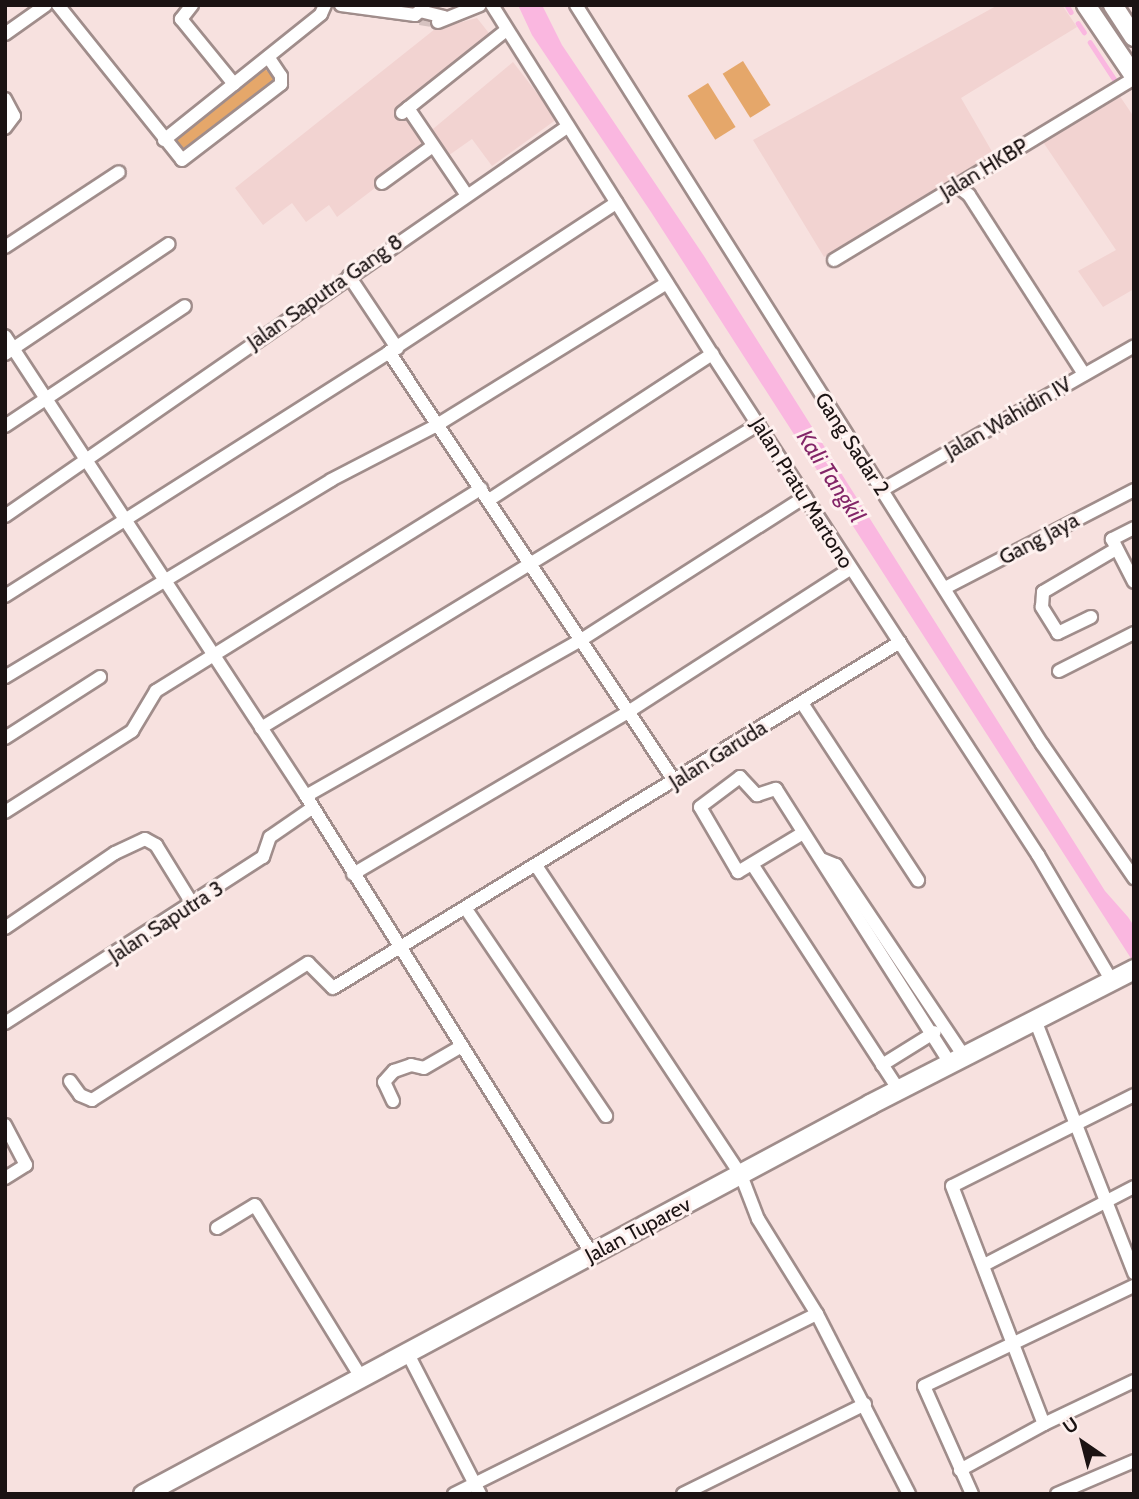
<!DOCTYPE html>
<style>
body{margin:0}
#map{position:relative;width:1139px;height:1499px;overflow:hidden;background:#f7e1df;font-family:Cabin,sans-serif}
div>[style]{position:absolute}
.built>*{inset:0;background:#f2d3d1}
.green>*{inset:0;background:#e5a76a;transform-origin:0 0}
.water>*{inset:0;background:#fab7e0}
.stream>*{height:4.5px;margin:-2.25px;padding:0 2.25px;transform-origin:2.25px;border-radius:2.25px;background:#fab7e0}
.street-tunnel>*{height:12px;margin-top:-6px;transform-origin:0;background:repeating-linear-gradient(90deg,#d6c2c0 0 12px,transparent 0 18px)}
.roads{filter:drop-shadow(2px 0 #a08d8b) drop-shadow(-2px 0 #a08d8b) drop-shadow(0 2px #a08d8b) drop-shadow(0 -2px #a08d8b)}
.street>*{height:12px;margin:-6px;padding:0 6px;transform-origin:6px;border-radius:6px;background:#fff}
.secondary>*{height:18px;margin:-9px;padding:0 9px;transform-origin:9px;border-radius:9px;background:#fff}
.primary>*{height:19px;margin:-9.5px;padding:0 9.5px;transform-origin:9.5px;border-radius:9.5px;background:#fff}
span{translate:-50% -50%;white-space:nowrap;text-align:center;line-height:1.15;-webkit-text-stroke:6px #fef1ef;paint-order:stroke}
.street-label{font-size:21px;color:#1b1313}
.water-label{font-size:23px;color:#832568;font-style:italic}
.frame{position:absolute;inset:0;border:7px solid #1b1313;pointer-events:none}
.north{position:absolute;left:1048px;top:1408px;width:70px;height:70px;-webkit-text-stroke:5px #fef1ef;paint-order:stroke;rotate:325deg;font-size:19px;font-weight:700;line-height:28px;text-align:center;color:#1b1313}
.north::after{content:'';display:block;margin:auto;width:24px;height:32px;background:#1b1313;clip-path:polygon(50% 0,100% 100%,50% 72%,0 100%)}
</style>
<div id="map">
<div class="built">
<i style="clip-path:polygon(998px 5px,1062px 5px,1077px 27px,961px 98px,994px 155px,824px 257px,753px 140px)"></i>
<i style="clip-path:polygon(477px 18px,492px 37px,401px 106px,425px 140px,422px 152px,337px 217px,329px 205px,306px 222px,292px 203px,263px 225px,235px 188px,435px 29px)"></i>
<i style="clip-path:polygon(513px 62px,557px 119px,492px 166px,472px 139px,445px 158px,427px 134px)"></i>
<i style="clip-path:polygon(1119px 95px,1134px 117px,1134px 289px,1103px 307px,1078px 271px,1116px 250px,1043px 142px)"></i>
</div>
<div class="green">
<i style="left:743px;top:61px;width:52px;height:24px;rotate:58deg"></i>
<i style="clip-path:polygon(263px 67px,275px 78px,274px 82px,184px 154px,174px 139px)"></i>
<i style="left:708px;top:83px;width:52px;height:24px;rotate:58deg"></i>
</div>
<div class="water">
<i style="clip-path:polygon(518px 5px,542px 5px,562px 45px,704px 256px,1105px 891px,1128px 917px,1134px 926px,1134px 963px,651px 212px,532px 35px)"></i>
</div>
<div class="stream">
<i style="left:1067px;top:5px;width:8px;rotate:60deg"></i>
<i style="left:1078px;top:23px;width:11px;rotate:56deg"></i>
<i style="left:1090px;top:42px;width:45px;rotate:56.7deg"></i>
</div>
<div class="street-tunnel">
<i style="left:420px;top:19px;width:11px;rotate:10deg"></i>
</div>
<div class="roads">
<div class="street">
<i style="left:58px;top:5px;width:198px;rotate:51.3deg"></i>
<i style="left:182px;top:160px;width:125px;rotate:-37.5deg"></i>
<i style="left:281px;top:84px;width:8px;rotate:-90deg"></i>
<i style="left:281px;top:76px;width:23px;rotate:-124deg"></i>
<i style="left:192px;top:5px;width:18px;rotate:128deg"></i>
<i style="left:181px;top:19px;width:84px;rotate:50.8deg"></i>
<i style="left:341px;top:5px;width:75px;rotate:7.7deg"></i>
<i style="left:415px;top:15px;width:6px;rotate:-39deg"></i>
<i style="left:420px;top:11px;width:25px;rotate:14deg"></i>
<i style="left:492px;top:5px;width:413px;rotate:57.8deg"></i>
<i style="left:712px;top:354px;width:598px;rotate:56.95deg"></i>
<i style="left:1038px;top:855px;width:146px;rotate:59.6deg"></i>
<i style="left:576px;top:5px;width:874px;rotate:57.77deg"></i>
<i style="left:1042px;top:744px;width:163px;rotate:55.5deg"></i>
<i style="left:438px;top:22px;width:45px;rotate:-22deg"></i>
<i style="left:5px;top:34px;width:50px;rotate:-35.3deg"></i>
<i style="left:5px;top:99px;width:19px;rotate:62deg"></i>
<i style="left:14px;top:116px;width:15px;rotate:127deg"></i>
<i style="left:408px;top:108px;width:104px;rotate:56deg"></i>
<i style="left:402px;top:113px;width:132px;rotate:-38.5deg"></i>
<i style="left:164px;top:140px;width:201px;rotate:-38.7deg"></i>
<i style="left:321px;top:14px;width:10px;rotate:-66deg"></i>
<i style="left:382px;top:183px;width:63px;rotate:-36deg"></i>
<i style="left:957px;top:186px;width:15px;rotate:37deg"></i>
<i style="left:969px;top:195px;width:213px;rotate:57.3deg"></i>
<i style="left:5px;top:247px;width:136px;rotate:-33.3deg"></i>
<i style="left:834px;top:260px;width:351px;rotate:-31.2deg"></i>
<i style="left:349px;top:276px;width:87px;rotate:56.3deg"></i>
<i style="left:5px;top:336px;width:550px;rotate:56.8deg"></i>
<i style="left:306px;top:796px;width:540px;rotate:58.02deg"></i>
<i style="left:389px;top:352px;width:272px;rotate:-33.3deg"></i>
<i style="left:5px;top:354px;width:197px;rotate:-33.9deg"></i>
<i style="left:5px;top:426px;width:216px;rotate:-33.7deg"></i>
<i style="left:882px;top:490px;width:290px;rotate:-29.7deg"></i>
<i style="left:489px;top:500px;width:267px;rotate:-33.2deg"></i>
<i style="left:5px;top:516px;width:683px;rotate:-34.69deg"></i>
<i style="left:1134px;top:528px;width:25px;rotate:153deg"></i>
<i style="left:1112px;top:539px;width:48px;rotate:62.9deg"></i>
<i style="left:945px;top:588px;width:213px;rotate:-27.4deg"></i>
<i style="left:5px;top:596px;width:455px;rotate:-32.4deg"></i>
<i style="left:389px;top:352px;width:516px;rotate:56.37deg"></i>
<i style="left:1091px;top:617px;width:37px;rotate:154deg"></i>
<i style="left:1058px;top:633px;width:31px;rotate:-122deg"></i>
<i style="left:1042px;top:607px;width:15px;rotate:-86deg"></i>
<i style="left:1043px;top:592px;width:85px;rotate:-30.5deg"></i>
<i style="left:1059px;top:671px;width:84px;rotate:-26.9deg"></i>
<i style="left:5px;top:677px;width:381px;rotate:-31.1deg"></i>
<i style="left:331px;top:480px;width:119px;rotate:-27.4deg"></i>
<i style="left:437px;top:425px;width:270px;rotate:-31.7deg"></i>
<i style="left:802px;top:703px;width:212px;rotate:56.8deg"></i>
<i style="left:261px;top:728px;width:583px;rotate:-31.4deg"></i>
<i style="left:5px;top:738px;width:113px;rotate:-32.7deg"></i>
<i style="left:306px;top:796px;width:316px;rotate:-29.6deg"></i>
<i style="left:581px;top:640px;width:266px;rotate:-32.6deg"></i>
<i style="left:5px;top:812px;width:151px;rotate:-32.5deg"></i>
<i style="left:132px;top:731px;width:47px;rotate:-59deg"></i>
<i style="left:156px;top:691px;width:383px;rotate:-31.9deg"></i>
<i style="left:803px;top:833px;width:76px;rotate:149deg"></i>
<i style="left:738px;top:872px;width:75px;rotate:-120.3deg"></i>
<i style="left:700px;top:807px;width:50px;rotate:-36.9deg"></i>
<i style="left:740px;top:777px;width:25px;rotate:47deg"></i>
<i style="left:757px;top:795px;width:20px;rotate:-18deg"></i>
<i style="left:776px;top:789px;width:325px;rotate:57.6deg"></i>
<i style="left:821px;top:859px;width:16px;rotate:22deg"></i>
<i style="left:836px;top:865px;width:230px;rotate:56.2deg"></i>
<i style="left:752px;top:864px;width:268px;rotate:57deg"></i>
<i style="left:537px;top:867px;width:369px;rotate:56.5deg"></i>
<i style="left:741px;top:1175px;width:47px;rotate:68.9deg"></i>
<i style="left:758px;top:1219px;width:112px;rotate:58.2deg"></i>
<i style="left:817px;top:1314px;width:202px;rotate:62.9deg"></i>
<i style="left:353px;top:874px;width:319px;rotate:-30.5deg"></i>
<i style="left:628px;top:712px;width:264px;rotate:-32.8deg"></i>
<i style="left:466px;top:909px;width:250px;rotate:55.9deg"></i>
<i style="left:5px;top:928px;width:133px;rotate:-34.3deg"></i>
<i style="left:115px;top:853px;width:33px;rotate:-25deg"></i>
<i style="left:145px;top:839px;width:13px;rotate:29deg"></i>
<i style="left:156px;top:845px;width:70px;rotate:58.3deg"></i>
<i style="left:1035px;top:1020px;width:272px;rotate:68.6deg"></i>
<i style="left:5px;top:1023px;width:307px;rotate:-32.8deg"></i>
<i style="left:263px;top:857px;width:21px;rotate:-71deg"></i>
<i style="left:270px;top:837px;width:51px;rotate:-34.6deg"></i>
<i style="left:882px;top:1065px;width:62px;rotate:-31.9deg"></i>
<i style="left:70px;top:1081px;width:17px;rotate:54deg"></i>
<i style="left:80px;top:1095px;width:13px;rotate:23deg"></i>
<i style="left:92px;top:1100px;width:256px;rotate:-32.4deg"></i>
<i style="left:308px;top:963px;width:35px;rotate:45deg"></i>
<i style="left:333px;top:988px;width:664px;rotate:-31.39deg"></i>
<i style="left:1134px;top:1095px;width:203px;rotate:153.4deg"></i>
<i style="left:952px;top:1186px;width:255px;rotate:68.9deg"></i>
<i style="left:1044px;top:1424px;width:100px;rotate:-25.5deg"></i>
<i style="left:393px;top:1101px;width:21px;rotate:-115deg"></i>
<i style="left:384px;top:1082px;width:15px;rotate:-48deg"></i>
<i style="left:394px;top:1071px;width:18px;rotate:-19deg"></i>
<i style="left:411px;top:1065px;width:13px;rotate:13deg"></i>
<i style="left:424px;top:1068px;width:44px;rotate:-30.1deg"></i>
<i style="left:5px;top:1125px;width:45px;rotate:62.3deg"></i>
<i style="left:26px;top:1165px;width:25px;rotate:148deg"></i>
<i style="left:217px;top:1228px;width:44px;rotate:-31.2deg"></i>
<i style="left:255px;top:1205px;width:201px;rotate:58.4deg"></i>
<i style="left:984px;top:1265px;width:169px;rotate:-27.5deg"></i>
<i style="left:407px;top:1352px;width:160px;rotate:62.8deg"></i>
<i style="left:960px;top:1470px;width:96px;rotate:-28.7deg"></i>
<i style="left:454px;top:1494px;width:405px;rotate:-26.4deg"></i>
<i style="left:683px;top:1494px;width:203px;rotate:-26.3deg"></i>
<i style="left:972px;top:1494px;width:118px;rotate:-114deg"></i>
<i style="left:924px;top:1386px;width:233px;rotate:-25.5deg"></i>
<i style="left:1057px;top:1494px;width:84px;rotate:-23.2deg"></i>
</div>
<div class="secondary">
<i style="left:1086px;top:5px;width:86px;rotate:55.9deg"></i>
<i style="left:1113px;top:5px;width:38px;rotate:57deg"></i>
</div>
<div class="primary">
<i style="left:143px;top:1494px;width:825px;rotate:-28.21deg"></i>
<i style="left:870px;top:1104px;width:297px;rotate:-27.1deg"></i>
</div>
</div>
<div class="street-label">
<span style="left:984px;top:169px;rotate:-31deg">Jalan HKBP</span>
<span style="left:325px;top:292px;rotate:-35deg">Jalan Saputra Gang 8</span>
<span style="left:1008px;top:418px;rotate:-30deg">Jalan Wahidin IV</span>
<span style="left:852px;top:444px;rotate:57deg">Gang Sadar 2</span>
<span style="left:802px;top:493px;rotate:58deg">Jalan Pratu Martono</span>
<span style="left:1039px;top:539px;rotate:-28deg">Gang Jaya</span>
<span style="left:718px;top:755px;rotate:-32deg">Jalan Garuda</span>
<span style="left:166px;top:922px;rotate:-33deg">Jalan Saputra 3</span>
<span style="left:638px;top:1230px;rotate:-28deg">Jalan Tuparev</span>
</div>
<div class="water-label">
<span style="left:831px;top:476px;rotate:57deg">Kali Tangkil</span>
</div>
<div class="frame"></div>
<div class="north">U</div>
</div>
